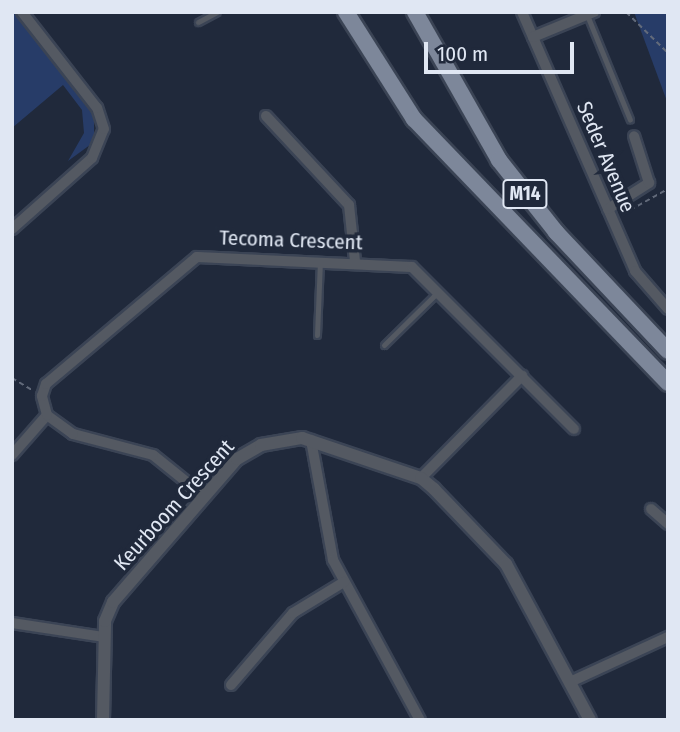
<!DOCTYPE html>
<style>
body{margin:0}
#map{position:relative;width:680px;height:732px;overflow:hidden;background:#20293b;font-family:"Fira Sans Condensed",sans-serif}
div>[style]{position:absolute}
.green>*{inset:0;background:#273c68}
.path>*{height:2px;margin-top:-1px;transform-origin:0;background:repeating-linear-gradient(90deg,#626a7a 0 5px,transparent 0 8.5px)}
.roads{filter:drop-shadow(2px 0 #3b4455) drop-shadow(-2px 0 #3b4455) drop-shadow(0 2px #3b4455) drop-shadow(0 -2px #3b4455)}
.service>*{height:5px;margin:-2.5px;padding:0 2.5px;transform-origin:2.5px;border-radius:2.5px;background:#545962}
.minor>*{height:10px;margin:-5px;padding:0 5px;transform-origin:5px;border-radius:5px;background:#545962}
.tertiary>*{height:12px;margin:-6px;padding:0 6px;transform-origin:6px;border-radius:6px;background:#545962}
.primary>*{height:16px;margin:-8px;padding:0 8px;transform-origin:8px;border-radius:8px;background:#7d879a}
span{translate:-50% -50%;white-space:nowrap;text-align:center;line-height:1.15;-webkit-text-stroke:7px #20293b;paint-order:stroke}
.shield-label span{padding:2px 5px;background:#20293b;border:2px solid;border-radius:5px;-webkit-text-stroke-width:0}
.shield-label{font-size:19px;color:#e0e7f3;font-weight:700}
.street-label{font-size:21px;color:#e0e7f3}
.frame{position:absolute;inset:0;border:14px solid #e0e7f3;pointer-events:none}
.scale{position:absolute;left:424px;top:42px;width:150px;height:32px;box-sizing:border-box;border:4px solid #e0e7f3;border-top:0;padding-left:9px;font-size:21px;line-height:24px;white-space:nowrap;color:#e0e7f3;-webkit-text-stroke:5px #20293b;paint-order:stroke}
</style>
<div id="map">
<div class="green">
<i style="clip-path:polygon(13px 12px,94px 116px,94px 142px,68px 161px,84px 133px,82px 110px,63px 85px,12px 128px)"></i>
<i style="clip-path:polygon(634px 12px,668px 12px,668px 104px)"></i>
</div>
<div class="path">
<i style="left:626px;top:12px;width:59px;rotate:44.3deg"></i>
<i style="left:623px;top:214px;width:51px;rotate:-29.1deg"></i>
<i style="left:12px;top:378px;width:23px;rotate:31deg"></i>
</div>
<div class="roads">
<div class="service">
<i style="left:587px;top:15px;width:113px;rotate:67.7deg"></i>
<i style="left:198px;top:22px;width:21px;rotate:-28deg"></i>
<i style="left:317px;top:335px;width:74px;rotate:-87.7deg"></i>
<i style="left:384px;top:345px;width:74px;rotate:-44.5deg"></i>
</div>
<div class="minor">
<i style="left:522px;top:12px;width:283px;rotate:66.4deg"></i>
<i style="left:635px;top:271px;width:50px;rotate:49deg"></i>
<i style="left:533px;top:37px;width:66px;rotate:-22.3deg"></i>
<i style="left:266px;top:116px;width:122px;rotate:47deg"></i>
<i style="left:349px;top:205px;width:56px;rotate:83.9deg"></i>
<i style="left:608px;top:209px;width:49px;rotate:-32.4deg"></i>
<i style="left:649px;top:183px;width:49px;rotate:-107.7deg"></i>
<i style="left:12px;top:229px;width:107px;rotate:-41.6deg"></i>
<i style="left:92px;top:158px;width:31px;rotate:-68deg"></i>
<i style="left:104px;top:129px;width:22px;rotate:-108deg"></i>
<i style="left:97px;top:108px;width:122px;rotate:-128deg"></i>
<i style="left:311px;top:440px;width:122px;rotate:79.6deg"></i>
<i style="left:333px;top:560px;width:182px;rotate:61.5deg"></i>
<i style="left:12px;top:455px;width:53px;rotate:-48.8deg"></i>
<i style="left:421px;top:478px;width:144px;rotate:-45.3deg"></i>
<i style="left:204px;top:496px;width:65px;rotate:-141.2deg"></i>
<i style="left:153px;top:455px;width:83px;rotate:-165.3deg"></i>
<i style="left:73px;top:434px;width:32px;rotate:-144deg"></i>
<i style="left:47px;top:415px;width:20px;rotate:-105deg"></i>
<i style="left:42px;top:396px;width:13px;rotate:-72deg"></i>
<i style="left:46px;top:384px;width:197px;rotate:-40.1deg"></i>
<i style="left:197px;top:257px;width:215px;rotate:2.7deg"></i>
<i style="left:412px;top:267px;width:229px;rotate:45deg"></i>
<i style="left:651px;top:509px;width:23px;rotate:41deg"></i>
<i style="left:12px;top:623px;width:92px;rotate:8.7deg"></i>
<i style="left:570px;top:682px;width:108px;rotate:-24.7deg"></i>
<i style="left:231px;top:685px;width:95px;rotate:-49.3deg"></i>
<i style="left:293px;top:613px;width:60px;rotate:-31.3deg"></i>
</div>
<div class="tertiary">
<i style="left:103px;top:720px;width:99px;rotate:-88.8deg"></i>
<i style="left:105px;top:621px;width:21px;rotate:-67deg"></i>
<i style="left:113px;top:602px;width:189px;rotate:-49.1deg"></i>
<i style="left:237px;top:459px;width:28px;rotate:-30deg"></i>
<i style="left:261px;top:445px;width:42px;rotate:-9.7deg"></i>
<i style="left:302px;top:438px;width:126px;rotate:18.6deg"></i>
<i style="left:421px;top:478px;width:17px;rotate:40deg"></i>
<i style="left:434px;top:489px;width:104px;rotate:46.2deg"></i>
<i style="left:506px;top:564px;width:177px;rotate:61.7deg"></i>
</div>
<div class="primary">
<i style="left:346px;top:12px;width:127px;rotate:57.6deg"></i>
<i style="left:414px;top:119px;width:366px;rotate:46.1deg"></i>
<i style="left:415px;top:12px;width:170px;rotate:60.4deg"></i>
<i style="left:499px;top:160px;width:92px;rotate:51.6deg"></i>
<i style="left:556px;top:232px;width:163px;rotate:46.7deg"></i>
</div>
</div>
<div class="shield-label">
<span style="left:525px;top:194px">M14</span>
</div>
<div class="street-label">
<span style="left:606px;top:157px;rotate:67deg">Seder Avenue</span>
<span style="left:291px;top:240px;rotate:2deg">Tecoma Crescent</span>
<span style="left:174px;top:505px;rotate:-48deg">Keurboom Crescent</span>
</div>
<div class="frame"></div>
<div class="scale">100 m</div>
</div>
